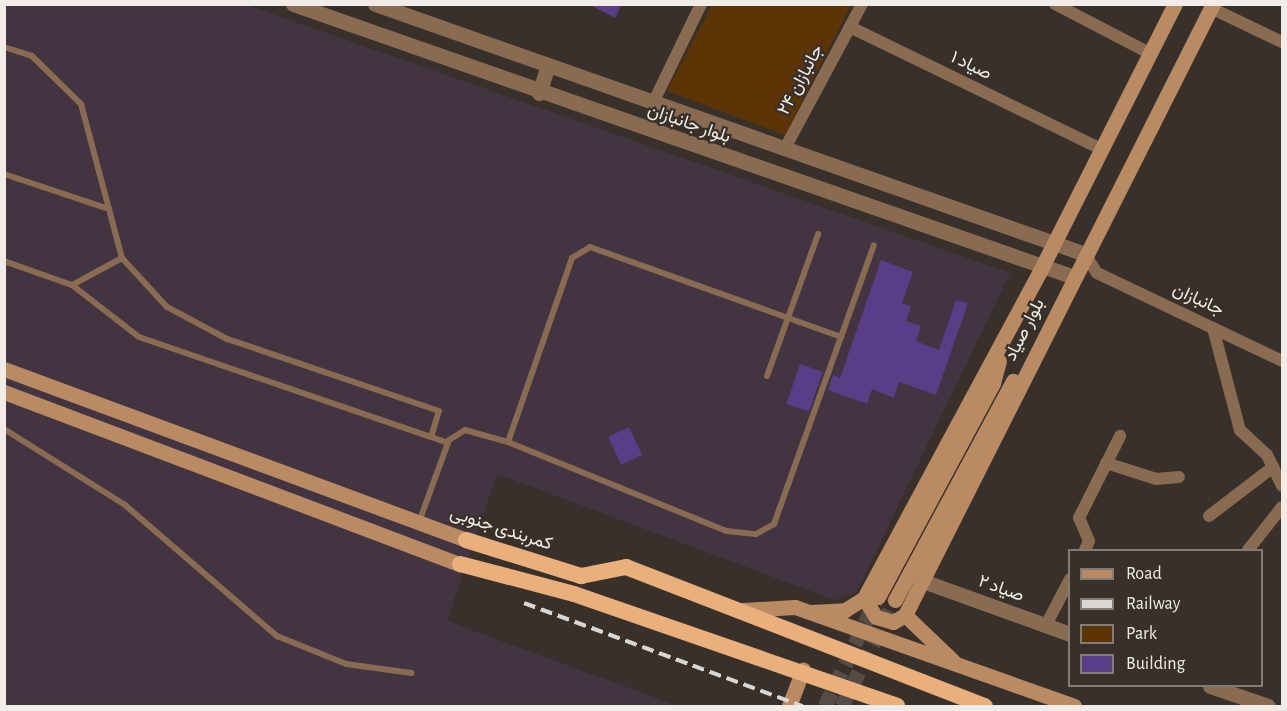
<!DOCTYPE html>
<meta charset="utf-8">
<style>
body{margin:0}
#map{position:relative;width:1287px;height:711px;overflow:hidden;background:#38312b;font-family:"Alegreya Sans",Vazirmatn,sans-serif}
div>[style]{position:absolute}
.industrial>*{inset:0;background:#433442}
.green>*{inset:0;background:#5d3406}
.building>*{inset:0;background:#593d86;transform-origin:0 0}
.secondary-tunnel>*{height:15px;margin-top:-7.5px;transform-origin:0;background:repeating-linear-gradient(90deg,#544d47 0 15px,transparent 0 23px)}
.service>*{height:6px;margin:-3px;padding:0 3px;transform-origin:3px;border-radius:3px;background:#896b52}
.minor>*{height:12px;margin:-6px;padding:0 6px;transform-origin:6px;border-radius:6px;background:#896b52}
.tertiary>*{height:15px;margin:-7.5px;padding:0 7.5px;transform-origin:7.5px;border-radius:7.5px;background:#896b52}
.secondary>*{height:15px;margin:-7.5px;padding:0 7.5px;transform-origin:7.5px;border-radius:7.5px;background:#ba8a62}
.trunk>*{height:16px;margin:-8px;padding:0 8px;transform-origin:8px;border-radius:8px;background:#ebaf7c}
.rail>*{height:4px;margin-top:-2px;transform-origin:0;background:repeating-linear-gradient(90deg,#dbd6d2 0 12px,transparent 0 18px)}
span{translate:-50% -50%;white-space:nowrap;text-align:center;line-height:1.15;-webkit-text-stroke:4.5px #38312b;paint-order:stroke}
.street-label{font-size:18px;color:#f1ece8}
.frame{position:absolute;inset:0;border:6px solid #f1ece8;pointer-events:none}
.legend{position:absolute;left:1068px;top:549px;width:195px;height:138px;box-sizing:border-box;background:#38312b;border:2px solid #827c77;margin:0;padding:8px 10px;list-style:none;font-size:18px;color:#f1ece8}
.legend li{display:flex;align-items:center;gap:12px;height:30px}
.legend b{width:30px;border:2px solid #827c77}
</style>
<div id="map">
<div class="industrial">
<i style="clip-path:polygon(4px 5px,247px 5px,1010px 273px,856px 593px,835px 600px,497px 474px,447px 621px,678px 706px,5px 706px)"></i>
</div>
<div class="green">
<i style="clip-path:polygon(712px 5px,851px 5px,785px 135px,667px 91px)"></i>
</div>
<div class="building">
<i style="clip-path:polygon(588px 4px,622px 4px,615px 18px)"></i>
<i style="clip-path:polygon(881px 260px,913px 272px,902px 303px,911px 306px,906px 321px,921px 326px,916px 341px,939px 350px,956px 300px,968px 303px,936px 395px,899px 382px,894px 398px,872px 389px,867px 404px,828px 390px,833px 375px,840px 378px)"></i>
<i style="left:800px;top:364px;width:24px;height:42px;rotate:19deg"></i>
<i style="left:629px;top:427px;width:31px;height:23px;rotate:65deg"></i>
</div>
<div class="secondary-tunnel">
<i style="left:825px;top:706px;width:118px;rotate:-64.3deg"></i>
<i style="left:842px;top:706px;width:119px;rotate:-63.4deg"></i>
</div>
<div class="service">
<i style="left:4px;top:47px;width:29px;rotate:18deg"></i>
<i style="left:32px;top:56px;width:69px;rotate:44.4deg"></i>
<i style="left:81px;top:104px;width:159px;rotate:75.1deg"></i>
<i style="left:122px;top:258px;width:57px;rotate:151.6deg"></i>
<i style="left:72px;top:285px;width:72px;rotate:-160.6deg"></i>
<i style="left:4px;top:174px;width:111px;rotate:18.4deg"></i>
<i style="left:72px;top:285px;width:85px;rotate:37.8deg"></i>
<i style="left:139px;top:337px;width:309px;rotate:18.9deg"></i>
<i style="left:431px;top:437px;width:27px;rotate:-73deg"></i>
<i style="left:439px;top:411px;width:224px;rotate:-161.2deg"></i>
<i style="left:227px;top:339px;width:68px;rotate:-151.9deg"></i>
<i style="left:167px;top:307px;width:67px;rotate:-132.6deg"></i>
<i style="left:767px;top:376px;width:151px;rotate:-70.2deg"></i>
<i style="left:4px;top:429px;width:143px;rotate:32.1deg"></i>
<i style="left:125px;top:505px;width:201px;rotate:40.8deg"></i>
<i style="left:277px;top:636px;width:74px;rotate:22.1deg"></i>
<i style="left:346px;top:664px;width:66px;rotate:7.9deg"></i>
<i style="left:431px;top:437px;width:18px;rotate:19deg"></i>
<i style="left:508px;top:442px;width:195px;rotate:-70.8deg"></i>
<i style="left:572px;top:258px;width:21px;rotate:-31deg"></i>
<i style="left:590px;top:247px;width:267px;rotate:19.7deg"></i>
<i style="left:419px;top:522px;width:87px;rotate:-69.9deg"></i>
<i style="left:449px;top:440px;width:19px;rotate:-32deg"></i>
<i style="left:465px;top:430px;width:45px;rotate:15.6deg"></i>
<i style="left:508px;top:442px;width:235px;rotate:22.2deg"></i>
<i style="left:726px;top:531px;width:30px;rotate:6deg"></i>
<i style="left:756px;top:534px;width:21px;rotate:-29deg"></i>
<i style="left:774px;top:524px;width:296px;rotate:-70.3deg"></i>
</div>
<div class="minor">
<i style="left:862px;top:4px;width:26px;rotate:118deg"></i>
<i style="left:850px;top:27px;width:279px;rotate:25.9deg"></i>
<i style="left:1055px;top:4px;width:106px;rotate:27.5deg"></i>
<i style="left:1211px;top:8px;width:79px;rotate:25.6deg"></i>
<i style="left:653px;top:103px;width:110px;rotate:-64.1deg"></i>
<i style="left:784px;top:150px;width:140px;rotate:-61.8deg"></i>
<i style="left:1085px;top:254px;width:22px;rotate:58deg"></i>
<i style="left:1097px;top:273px;width:205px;rotate:25.4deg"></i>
<i style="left:1213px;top:328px;width:106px;rotate:75.2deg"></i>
<i style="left:1240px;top:430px;width:37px;rotate:43deg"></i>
<i style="left:1267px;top:455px;width:34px;rotate:64deg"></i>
<i style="left:1106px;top:463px;width:52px;rotate:17.7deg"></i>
<i style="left:1156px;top:479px;width:23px;rotate:-5deg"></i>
<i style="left:1209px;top:516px;width:81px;rotate:-37.4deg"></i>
<i style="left:1085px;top:550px;width:10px;rotate:-66deg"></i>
<i style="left:1089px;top:541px;width:25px;rotate:-113deg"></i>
<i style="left:1079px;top:518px;width:92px;rotate:-63.4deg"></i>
<i style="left:1248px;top:550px;width:55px;rotate:-51.7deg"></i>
<i style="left:1046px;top:625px;width:52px;rotate:-62.4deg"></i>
</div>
<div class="tertiary">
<i style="left:293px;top:4px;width:827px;rotate:19.27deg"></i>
<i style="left:375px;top:4px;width:753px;rotate:19.4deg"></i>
<i style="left:539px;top:93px;width:28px;rotate:-72deg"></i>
<i style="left:920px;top:580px;width:159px;rotate:19.8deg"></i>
<i style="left:1210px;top:686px;width:61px;rotate:19deg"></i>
</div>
<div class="secondary">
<i style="left:4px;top:369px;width:493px;rotate:20.3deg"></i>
<i style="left:4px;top:392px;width:487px;rotate:20.7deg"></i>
<i style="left:878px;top:597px;width:243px;rotate:-61.7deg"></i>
<i style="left:993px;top:383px;width:23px;rotate:-75deg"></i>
<i style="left:864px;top:598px;width:22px;rotate:58deg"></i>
<i style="left:876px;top:617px;width:18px;rotate:16deg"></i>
<i style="left:893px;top:622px;width:14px;rotate:-30deg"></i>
<i style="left:895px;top:600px;width:249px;rotate:-61.7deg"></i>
<i style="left:743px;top:610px;width:52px;rotate:-3.3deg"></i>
<i style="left:795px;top:607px;width:296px;rotate:19.5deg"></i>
<i style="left:811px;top:612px;width:34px;rotate:-3deg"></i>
<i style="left:845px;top:610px;width:22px;rotate:-32deg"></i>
<i style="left:864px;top:598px;width:378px;rotate:-61.7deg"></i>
<i style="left:1043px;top:265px;width:292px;rotate:-63.2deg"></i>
<i style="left:953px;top:661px;width:66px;rotate:-136.2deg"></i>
<i style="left:905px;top:615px;width:684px;rotate:-63.25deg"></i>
<i style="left:789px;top:706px;width:39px;rotate:-69deg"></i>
</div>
<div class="trunk">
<i style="left:466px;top:540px;width:121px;rotate:17.4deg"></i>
<i style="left:581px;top:576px;width:46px;rotate:-11.3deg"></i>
<i style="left:626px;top:567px;width:385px;rotate:21.2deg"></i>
<i style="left:460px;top:564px;width:118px;rotate:14.7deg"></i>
<i style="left:574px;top:594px;width:342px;rotate:19.1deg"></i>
</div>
<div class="rail">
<i style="left:524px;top:603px;width:297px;rotate:20.3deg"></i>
</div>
<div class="street-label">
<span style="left:971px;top:66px;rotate:26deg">صیاد ۱</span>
<span style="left:801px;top:80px;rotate:-62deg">جانبازان ۲۴</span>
<span style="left:689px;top:124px;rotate:19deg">بلوار جانبازان</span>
<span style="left:1198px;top:300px;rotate:25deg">جانبازان</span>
<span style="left:1025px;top:330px;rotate:-63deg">بلوار صیاد</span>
<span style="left:501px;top:529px;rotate:18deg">کمربندی جنوبی</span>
<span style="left:1001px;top:589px;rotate:20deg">صیاد ۲</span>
</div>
<div class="frame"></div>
<ul class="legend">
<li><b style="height:8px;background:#ba8a62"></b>Road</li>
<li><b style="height:8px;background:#dbd6d2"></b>Railway</li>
<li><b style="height:16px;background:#5d3406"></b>Park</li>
<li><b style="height:16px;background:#593d86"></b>Building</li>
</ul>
</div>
